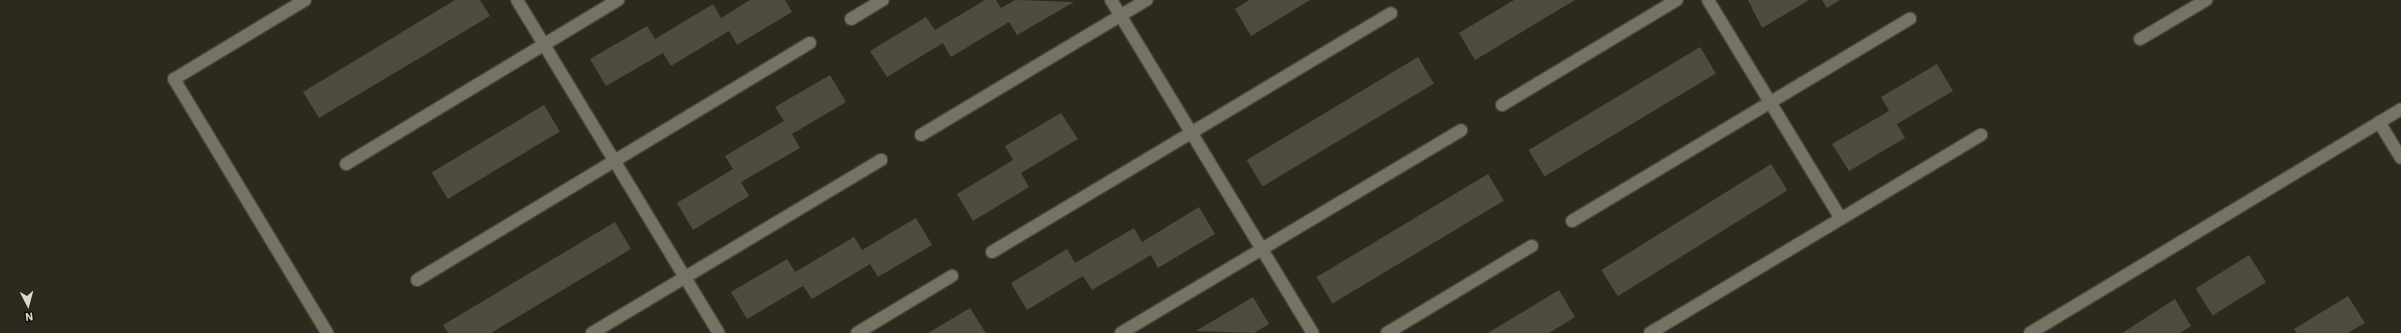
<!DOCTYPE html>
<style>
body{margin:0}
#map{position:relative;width:2401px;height:333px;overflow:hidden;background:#2c2a1d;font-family:"IBM Plex Sans",sans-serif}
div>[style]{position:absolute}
.building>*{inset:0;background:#4e4c3e;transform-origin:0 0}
.roads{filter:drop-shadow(1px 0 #48453a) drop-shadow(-1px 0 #48453a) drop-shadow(0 1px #48453a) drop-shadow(0 -1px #48453a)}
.minor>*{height:12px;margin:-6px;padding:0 6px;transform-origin:6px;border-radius:6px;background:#757363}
span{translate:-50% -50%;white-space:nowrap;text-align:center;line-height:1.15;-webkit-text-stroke:3.5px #13120c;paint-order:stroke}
.north{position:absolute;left:8px;top:285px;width:40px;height:40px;-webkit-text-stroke:3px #13120c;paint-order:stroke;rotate:174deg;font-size:11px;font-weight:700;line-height:16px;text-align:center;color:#d9d8cf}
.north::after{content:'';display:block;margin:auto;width:14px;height:18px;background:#d9d8cf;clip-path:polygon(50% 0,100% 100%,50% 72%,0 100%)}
</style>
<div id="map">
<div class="building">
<i style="clip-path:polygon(455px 0,480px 0,490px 16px,319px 118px,303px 92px)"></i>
<i style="clip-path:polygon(750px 0,785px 0,792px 12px,737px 45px,729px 31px,671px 66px,663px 53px,606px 86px,590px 59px,647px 26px,655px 39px,713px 4px,721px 18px)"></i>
<i style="clip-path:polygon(985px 0,996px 0,1001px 8px,1015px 0,1074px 2px,1017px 35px,1009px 22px,951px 57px,943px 43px,887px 77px,870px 51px,926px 17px,935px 30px)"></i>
<i style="clip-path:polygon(1249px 0,1310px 0,1251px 36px,1235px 9px)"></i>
<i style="clip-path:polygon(1514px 0,1575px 0,1475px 60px,1459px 33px)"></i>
<i style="clip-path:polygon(1748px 0,1809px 0,1762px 28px)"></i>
<i style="clip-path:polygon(1822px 0,1840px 0,1827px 8px)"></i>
<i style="left:1700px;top:47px;width:31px;height:200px;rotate:59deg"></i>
<i style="left:1418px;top:57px;width:31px;height:200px;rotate:59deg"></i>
<i style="clip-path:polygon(1937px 64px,1953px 91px,1897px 124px,1905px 138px,1849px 171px,1832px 144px,1889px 111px,1881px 97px)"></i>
<i style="clip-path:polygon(830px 75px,846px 102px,792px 134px,800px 148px,741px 182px,749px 196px,693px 230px,677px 203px,733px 169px,725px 156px,784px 121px,775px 107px)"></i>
<i style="left:544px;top:105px;width:31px;height:131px;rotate:59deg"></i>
<i style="clip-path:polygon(1061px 113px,1078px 139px,1021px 173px,1029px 187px,973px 221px,957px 194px,1013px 160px,1005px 146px)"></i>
<i style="left:1771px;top:164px;width:31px;height:200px;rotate:58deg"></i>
<i style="left:1488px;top:174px;width:31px;height:200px;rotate:59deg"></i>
<i style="clip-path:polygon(1199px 207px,1215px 234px,1158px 268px,1151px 255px,1092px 290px,1083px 276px,1027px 310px,1011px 283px,1067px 249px,1075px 263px,1134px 228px,1142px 242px)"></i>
<i style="clip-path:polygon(916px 218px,932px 245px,878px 277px,870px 264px,812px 299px,803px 286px,747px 319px,731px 292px,787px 259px,795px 272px,854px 237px,862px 250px)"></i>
<i style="clip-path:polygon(615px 222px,631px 249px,491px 333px,448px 333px,443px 325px)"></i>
<i style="left:2249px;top:255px;width:32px;height:63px;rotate:58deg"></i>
<i style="clip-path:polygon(1559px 290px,1575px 317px,1549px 333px,1488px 333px)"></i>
<i style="clip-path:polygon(2348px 296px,2365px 323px,2348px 333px,2297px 333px,2294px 329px)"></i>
<i style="clip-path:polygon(1253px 297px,1269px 324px,1254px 333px,1196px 331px)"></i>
<i style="clip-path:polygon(2175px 299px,2191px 326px,2180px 333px,2122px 333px)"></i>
<i style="clip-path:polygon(970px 308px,986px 333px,928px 333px)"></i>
</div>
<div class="roads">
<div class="minor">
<i style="left:305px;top:0;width:153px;rotate:148.9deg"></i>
<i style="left:174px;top:79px;width:297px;rotate:58.9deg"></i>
<i style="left:517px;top:0;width:389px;rotate:58.8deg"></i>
<i style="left:1111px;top:0;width:389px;rotate:58.8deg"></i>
<i style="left:1708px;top:0;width:256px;rotate:58.7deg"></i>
<i style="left:851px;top:19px;width:37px;rotate:-31deg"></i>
<i style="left:2140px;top:39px;width:77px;rotate:-30.6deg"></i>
<i style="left:1502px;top:105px;width:204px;rotate:-31deg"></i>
<i style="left:2379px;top:122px;width:42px;rotate:58.6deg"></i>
<i style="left:921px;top:135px;width:263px;rotate:-30.9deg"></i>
<i style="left:346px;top:164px;width:318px;rotate:-31.1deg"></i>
<i style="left:1572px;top:221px;width:394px;rotate:-30.9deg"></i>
<i style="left:992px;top:252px;width:465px;rotate:-30.9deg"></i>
<i style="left:417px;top:280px;width:459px;rotate:-31.1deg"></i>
<i style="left:592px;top:333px;width:337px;rotate:-30.9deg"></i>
<i style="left:857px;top:333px;width:111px;rotate:-31deg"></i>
<i style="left:1121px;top:333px;width:396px;rotate:-30.8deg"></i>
<i style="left:1387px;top:333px;width:169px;rotate:-31deg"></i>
<i style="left:1650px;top:333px;width:386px;rotate:-30.9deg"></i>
<i style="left:2030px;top:333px;width:433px;rotate:-31.1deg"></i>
</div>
</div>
<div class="north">N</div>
</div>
